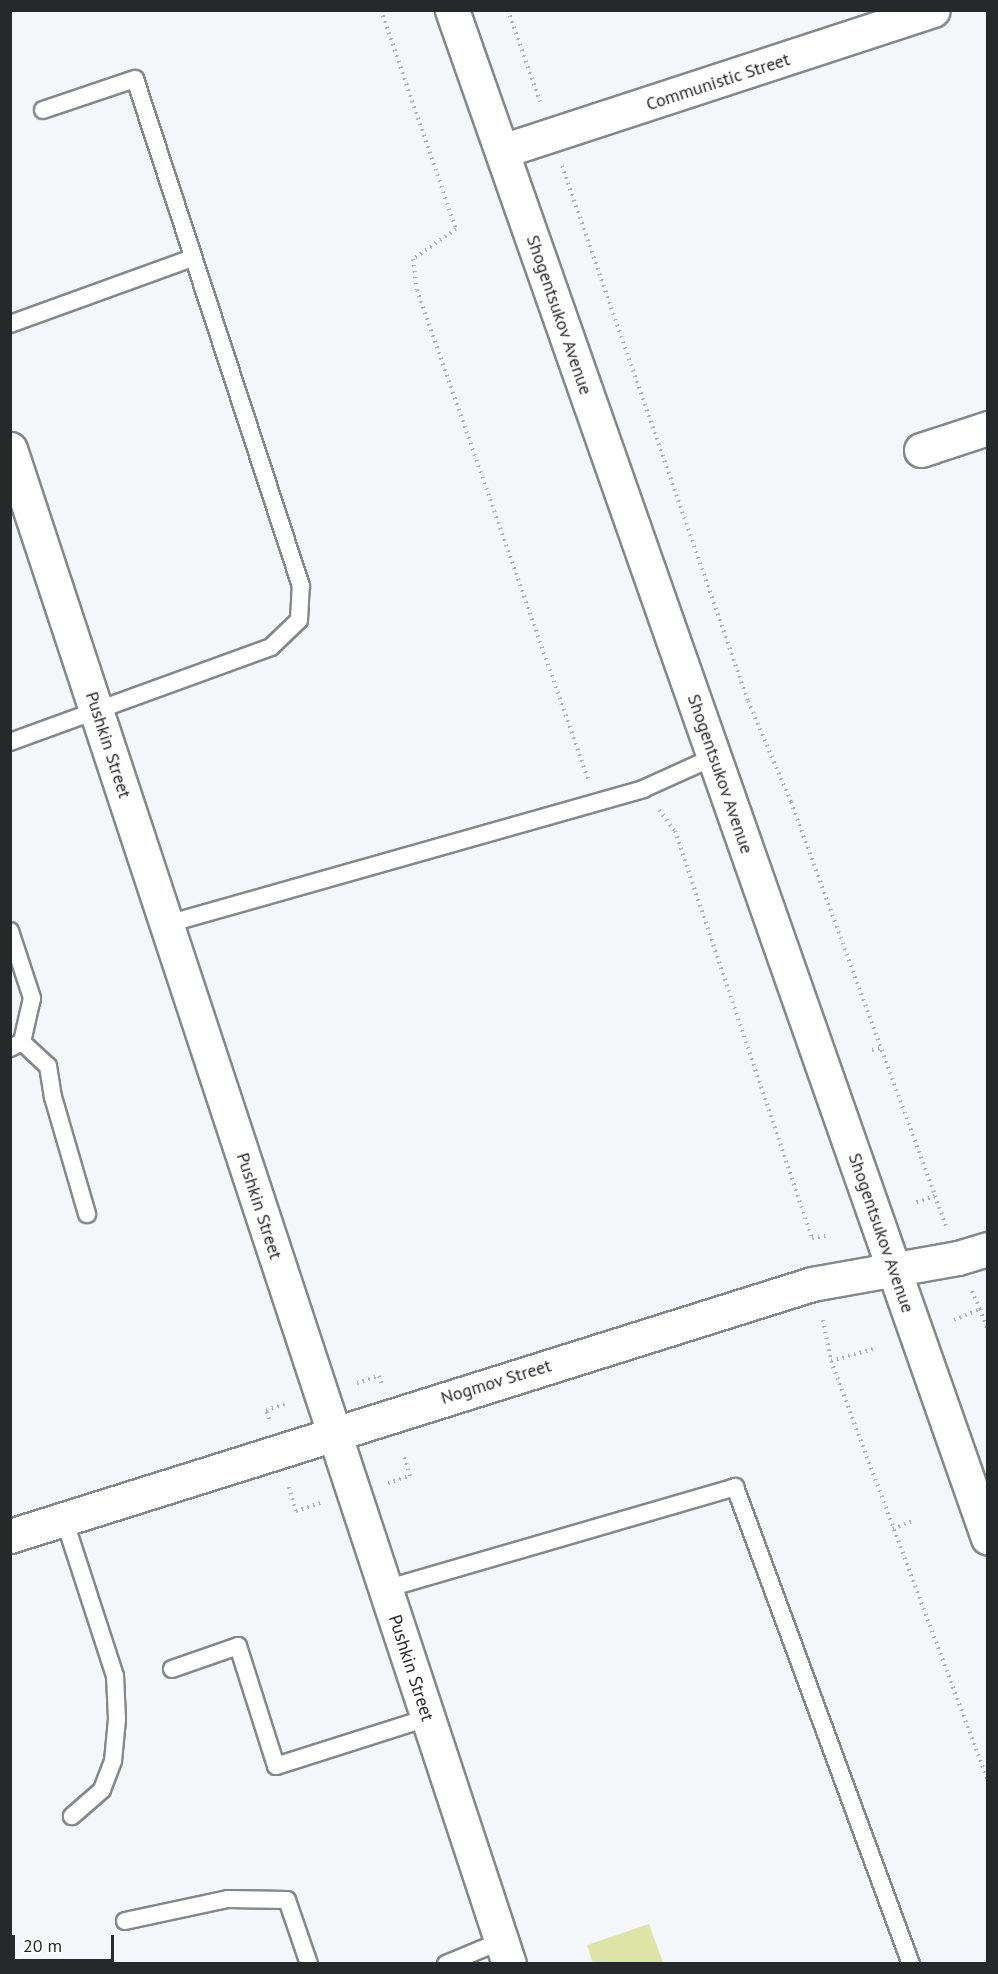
<!DOCTYPE html>
<style>
body{margin:0}
#map{position:relative;width:998px;height:1974px;overflow:hidden;background:#f4f6f9;font-family:"PT Sans",sans-serif}
div>[style]{position:absolute}
.green>*{inset:0;background:#dde4a6}
.path>*{height:4px;margin-top:-2px;transform-origin:0;background:repeating-linear-gradient(90deg,#aeb0b2 0 1.5px,transparent 0 6px)}
.roads{filter:drop-shadow(2px 0 #85888a) drop-shadow(-2px 0 #85888a) drop-shadow(0 2px #85888a) drop-shadow(0 -2px #85888a)}
.lane>*{height:16px;margin:-8px;padding:0 8px;transform-origin:8px;border-radius:8px;background:#fff}
.street>*{height:33px;margin:-16.5px;padding:0 16.5px;transform-origin:16.5px;border-radius:16.5px;background:#fff}
.secondary>*{height:33px;margin:-16.5px;padding:0 16.5px;transform-origin:16.5px;border-radius:16.5px;background:#fff}
span{translate:-50% -50%;white-space:nowrap;text-align:center;line-height:1.15;-webkit-text-stroke:5px #fff;paint-order:stroke}
.street-label{font-size:18px;color:#272829}
.frame{position:absolute;inset:0;border:12px solid #272829;pointer-events:none}
.scale{position:absolute;left:12px;top:1935px;width:102px;height:27px;box-sizing:border-box;border:3px solid #272829;border-top:0;padding-left:8px;font-size:18px;line-height:21px;white-space:nowrap;color:#272829;-webkit-text-stroke:4px #fff;paint-order:stroke}
</style>
<div id="map">
<div class="green">
<i style="clip-path:polygon(649px 1924px,663px 1963px,593px 1963px,587px 1945px)"></i>
</div>
<div class="path">
<i style="left:381px;top:10px;width:231px;rotate:71.1deg"></i>
<i style="left:456px;top:229px;width:52px;rotate:145.1deg"></i>
<i style="left:413px;top:259px;width:31px;rotate:83deg"></i>
<i style="left:417px;top:290px;width:518px;rotate:70.73deg"></i>
<i style="left:508px;top:10px;width:97px;rotate:70.8deg"></i>
<i style="left:562px;top:166px;width:566px;rotate:70.83deg"></i>
<i style="left:748px;top:701px;width:110px;rotate:66.9deg"></i>
<i style="left:791px;top:802px;width:419px;rotate:69.9deg"></i>
<i style="left:935px;top:1196px;width:22px;rotate:162deg"></i>
<i style="left:659px;top:810px;width:26px;rotate:53deg"></i>
<i style="left:675px;top:831px;width:429px;rotate:71.4deg"></i>
<i style="left:812px;top:1238px;width:18px;rotate:-9deg"></i>
<i style="left:872px;top:1050px;width:9px;rotate:-13deg"></i>
<i style="left:935px;top:1196px;width:32px;rotate:70deg"></i>
<i style="left:980px;top:1309px;width:23px;rotate:70deg"></i>
<i style="left:823px;top:1320px;width:42px;rotate:79deg"></i>
<i style="left:831px;top:1361px;width:47px;rotate:-16.1deg"></i>
<i style="left:954px;top:1320px;width:28px;rotate:-23deg"></i>
<i style="left:980px;top:1309px;width:22px;rotate:-114deg"></i>
<i style="left:831px;top:1361px;width:449px;rotate:69.5deg"></i>
<i style="left:357px;top:1383px;width:23px;rotate:-18deg"></i>
<i style="left:379px;top:1376px;width:9px;rotate:69deg"></i>
<i style="left:269px;top:1419px;width:9px;rotate:-108deg"></i>
<i style="left:266px;top:1410px;width:21px;rotate:-17deg"></i>
<i style="left:388px;top:1483px;width:23px;rotate:-18deg"></i>
<i style="left:410px;top:1476px;width:21px;rotate:-107deg"></i>
<i style="left:289px;top:1487px;width:25px;rotate:74deg"></i>
<i style="left:296px;top:1511px;width:26px;rotate:-18deg"></i>
<i style="left:893px;top:1529px;width:21px;rotate:-23deg"></i>
</div>
<div class="roads">
<div class="lane">
<i style="left:10px;top:324px;width:194px;rotate:-19.9deg"></i>
<i style="left:10px;top:742px;width:278px;rotate:-20deg"></i>
<i style="left:271px;top:647px;width:39px;rotate:-44deg"></i>
<i style="left:299px;top:620px;width:34px;rotate:-87deg"></i>
<i style="left:301px;top:586px;width:533px;rotate:-108.13deg"></i>
<i style="left:135px;top:79px;width:97px;rotate:161.4deg"></i>
<i style="left:167px;top:924px;width:495px;rotate:-15.8deg"></i>
<i style="left:643px;top:789px;width:78px;rotate:-24.3deg"></i>
<i style="left:10px;top:931px;width:71px;rotate:71.8deg"></i>
<i style="left:32px;top:998px;width:45px;rotate:102.8deg"></i>
<i style="left:22px;top:1042px;width:13px;rotate:153deg"></i>
<i style="left:22px;top:1042px;width:35px;rotate:43deg"></i>
<i style="left:48px;top:1066px;width:31px;rotate:81deg"></i>
<i style="left:53px;top:1097px;width:122px;rotate:73.8deg"></i>
<i style="left:64px;top:1519px;width:165px;rotate:72deg"></i>
<i style="left:115px;top:1676px;width:43px;rotate:87.3deg"></i>
<i style="left:117px;top:1719px;width:42px;rotate:95.4deg"></i>
<i style="left:113px;top:1761px;width:31px;rotate:111deg"></i>
<i style="left:102px;top:1790px;width:40px;rotate:139deg"></i>
<i style="left:385px;top:1589px;width:365px;rotate:-16.2deg"></i>
<i style="left:735px;top:1487px;width:508px;rotate:69.75deg"></i>
<i style="left:172px;top:1669px;width:70px;rotate:-19.2deg"></i>
<i style="left:238px;top:1646px;width:126px;rotate:72.4deg"></i>
<i style="left:276px;top:1766px;width:158px;rotate:-17.6deg"></i>
<i style="left:125px;top:1921px;width:105px;rotate:-12.1deg"></i>
<i style="left:228px;top:1899px;width:59px;rotate:1deg"></i>
<i style="left:287px;top:1900px;width:68px;rotate:71deg"></i>
<i style="left:446px;top:1964px;width:60px;rotate:-22.7deg"></i>
</div>
<div class="street">
<i style="left:502px;top:151px;width:453px;rotate:-18.1deg"></i>
<i style="left:10px;top:449px;width:1595px;rotate:71.77deg"></i>
<i style="left:921px;top:450px;width:71px;rotate:-18.2deg"></i>
</div>
<div class="secondary">
<i style="left:452px;top:10px;width:1619px;rotate:70.67deg"></i>
<i style="left:10px;top:1536px;width:841px;rotate:-17.44deg"></i>
<i style="left:812px;top:1284px;width:148px;rotate:-10.1deg"></i>
<i style="left:958px;top:1258px;width:31px;rotate:-17deg"></i>
</div>
</div>
<div class="street-label">
<span style="left:718px;top:82px;rotate:-18deg">Communistic Street</span>
<span style="left:559px;top:315px;rotate:71deg">Shogentsukov Avenue</span>
<span style="left:108px;top:745px;rotate:72deg">Pushkin Street</span>
<span style="left:720px;top:774px;rotate:71deg">Shogentsukov Avenue</span>
<span style="left:259px;top:1206px;rotate:72deg">Pushkin Street</span>
<span style="left:881px;top:1233px;rotate:71deg">Shogentsukov Avenue</span>
<span style="left:496px;top:1382px;rotate:-17deg">Nogmov Street</span>
<span style="left:411px;top:1668px;rotate:72deg">Pushkin Street</span>
</div>
<div class="frame"></div>
<div class="scale">20 m</div>
</div>
